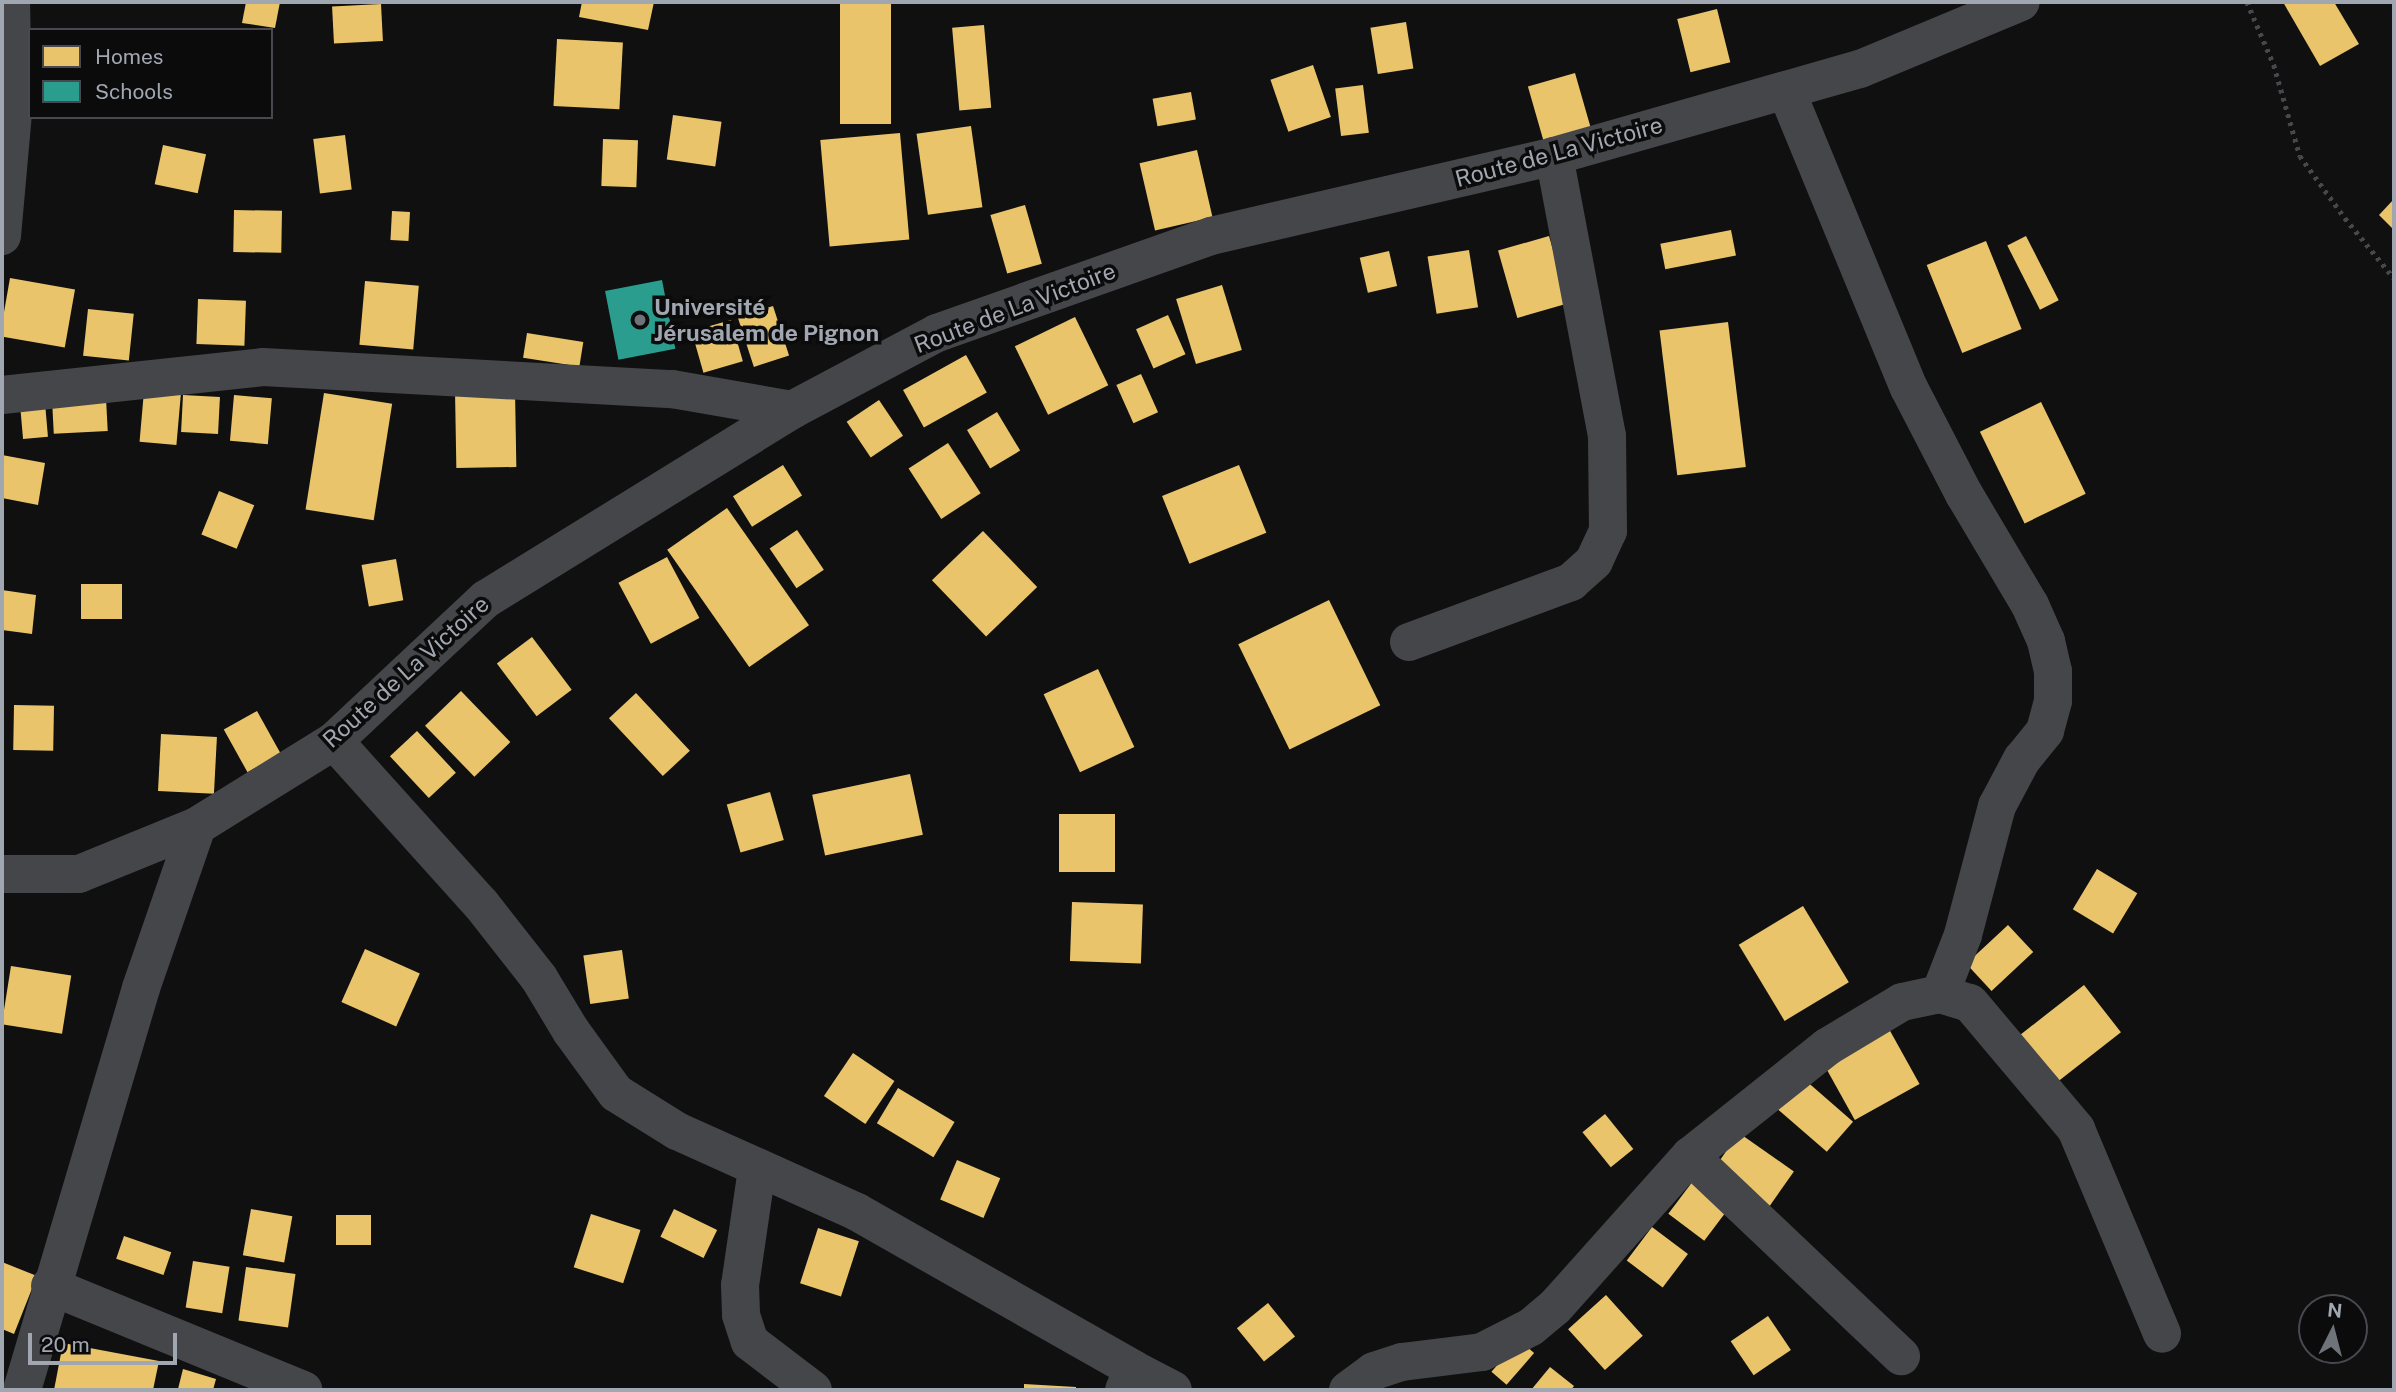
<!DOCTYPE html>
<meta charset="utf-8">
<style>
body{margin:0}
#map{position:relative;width:2396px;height:1392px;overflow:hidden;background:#101010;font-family:"Public Sans",sans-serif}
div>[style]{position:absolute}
.homes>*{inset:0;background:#e9c46a;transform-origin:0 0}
.schools>*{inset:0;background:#2a9d8f;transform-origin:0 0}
.path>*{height:4.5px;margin-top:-2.25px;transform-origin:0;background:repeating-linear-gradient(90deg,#46484b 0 3.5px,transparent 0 8.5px)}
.minor>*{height:38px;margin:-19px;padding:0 19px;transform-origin:19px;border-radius:19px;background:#454649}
.dots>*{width:19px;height:19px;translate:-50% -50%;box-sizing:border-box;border:4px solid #0b0b0c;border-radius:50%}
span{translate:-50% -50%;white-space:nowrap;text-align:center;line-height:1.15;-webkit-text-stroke:7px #0b0b0c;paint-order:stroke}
.street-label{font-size:23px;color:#a1a7b1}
.poi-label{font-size:23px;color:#a1a7b1;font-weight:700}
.left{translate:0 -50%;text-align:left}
.frame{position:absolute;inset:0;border:4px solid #a1a7b1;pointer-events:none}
.legend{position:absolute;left:28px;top:28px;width:245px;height:91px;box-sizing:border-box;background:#0b0b0c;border:2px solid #47494e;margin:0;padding:9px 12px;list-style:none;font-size:21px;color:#a1a7b1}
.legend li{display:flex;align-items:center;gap:14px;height:35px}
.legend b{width:35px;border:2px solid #47494e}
.north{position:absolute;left:2298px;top:1294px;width:70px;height:70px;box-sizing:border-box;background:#0b0b0c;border:2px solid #47494e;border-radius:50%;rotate:6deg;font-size:19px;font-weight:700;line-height:28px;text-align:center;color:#a1a7b1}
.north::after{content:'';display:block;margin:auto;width:24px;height:32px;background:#6e7279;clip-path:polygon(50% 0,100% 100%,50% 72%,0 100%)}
.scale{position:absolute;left:28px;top:1333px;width:149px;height:32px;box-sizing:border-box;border:4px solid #a1a7b1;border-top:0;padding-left:9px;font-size:21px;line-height:24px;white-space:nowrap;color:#a1a7b1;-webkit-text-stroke:5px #0b0b0c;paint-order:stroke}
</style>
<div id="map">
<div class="homes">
<i style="clip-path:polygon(246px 2px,280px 2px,275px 28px,242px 23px)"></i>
<i style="clip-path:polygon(582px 2px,654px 2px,648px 30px,579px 17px)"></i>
<i style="left:840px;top:2px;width:51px;height:122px"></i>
<i style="clip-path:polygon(2283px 2px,2334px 2px,2359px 44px,2320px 66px)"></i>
<i style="left:381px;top:4px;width:37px;height:49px;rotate:87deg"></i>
<i style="left:1717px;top:9px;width:55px;height:41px;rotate:76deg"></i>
<i style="left:1406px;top:22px;width:47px;height:36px;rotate:81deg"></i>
<i style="left:984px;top:25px;width:83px;height:32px;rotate:85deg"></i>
<i style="left:557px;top:39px;width:66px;height:67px;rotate:3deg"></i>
<i style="left:1313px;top:65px;width:55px;height:45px;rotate:71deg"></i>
<i style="left:1575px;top:73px;width:56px;height:49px;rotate:74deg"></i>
<i style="left:1363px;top:85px;width:48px;height:28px;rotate:83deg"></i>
<i style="left:1191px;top:92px;width:28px;height:39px;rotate:80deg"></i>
<i style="left:673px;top:115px;width:49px;height:45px;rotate:8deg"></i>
<i style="left:971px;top:126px;width:82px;height:55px;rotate:82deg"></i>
<i style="left:900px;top:133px;width:107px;height:80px;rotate:85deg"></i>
<i style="left:345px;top:135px;width:55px;height:32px;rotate:83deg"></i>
<i style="left:603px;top:139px;width:35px;height:47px;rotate:2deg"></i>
<i style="left:163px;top:145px;width:44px;height:40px;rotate:12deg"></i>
<i style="left:1197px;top:150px;width:69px;height:59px;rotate:77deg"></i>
<i style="clip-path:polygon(2394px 199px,2394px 230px,2379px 215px)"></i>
<i style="left:1025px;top:205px;width:61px;height:36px;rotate:74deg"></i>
<i style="left:234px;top:210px;width:48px;height:42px;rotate:1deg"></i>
<i style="left:392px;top:211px;width:18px;height:29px;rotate:3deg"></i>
<i style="left:1731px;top:230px;width:26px;height:72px;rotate:79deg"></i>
<i style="left:1549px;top:236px;width:70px;height:53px;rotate:74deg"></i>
<i style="left:2026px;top:236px;width:72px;height:21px;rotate:63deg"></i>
<i style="left:1986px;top:241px;width:95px;height:64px;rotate:68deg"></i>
<i style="left:1469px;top:250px;width:58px;height:42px;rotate:81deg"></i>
<i style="left:1389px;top:251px;width:36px;height:30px;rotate:77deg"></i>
<i style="left:10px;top:278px;width:66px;height:59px;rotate:10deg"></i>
<i style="left:365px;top:281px;width:54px;height:64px;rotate:5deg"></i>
<i style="left:1222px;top:285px;width:68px;height:48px;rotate:73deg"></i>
<i style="left:198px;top:299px;width:48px;height:45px;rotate:2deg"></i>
<i style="left:773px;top:306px;width:52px;height:37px;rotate:72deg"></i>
<i style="left:88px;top:309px;width:46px;height:47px;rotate:6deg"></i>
<i style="left:1168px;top:315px;width:43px;height:35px;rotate:66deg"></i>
<i style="left:1075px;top:317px;width:76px;height:67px;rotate:64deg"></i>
<i style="left:731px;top:320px;width:43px;height:41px;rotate:74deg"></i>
<i style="left:1728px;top:322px;width:146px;height:69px;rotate:83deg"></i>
<i style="left:527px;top:333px;width:57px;height:25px;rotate:9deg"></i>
<i style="left:966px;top:355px;width:43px;height:72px;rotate:61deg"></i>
<i style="left:1141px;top:374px;width:42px;height:27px;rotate:66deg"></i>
<i style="left:515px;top:390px;width:77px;height:60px;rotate:89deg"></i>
<i style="left:144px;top:391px;width:37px;height:51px;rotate:5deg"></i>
<i style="left:324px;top:393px;width:69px;height:118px;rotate:9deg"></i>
<i style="left:183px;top:395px;width:37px;height:37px;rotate:3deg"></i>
<i style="left:234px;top:395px;width:38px;height:46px;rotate:5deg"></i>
<i style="left:106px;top:398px;width:33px;height:54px;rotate:87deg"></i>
<i style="left:879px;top:400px;width:43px;height:39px;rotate:56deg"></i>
<i style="left:2041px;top:402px;width:102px;height:68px;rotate:64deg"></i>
<i style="left:45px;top:403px;width:34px;height:25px;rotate:85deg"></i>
<i style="left:997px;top:412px;width:45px;height:35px;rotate:59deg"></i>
<i style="left:948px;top:443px;width:60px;height:47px;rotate:57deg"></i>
<i style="clip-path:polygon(2px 455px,45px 463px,38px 505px,2px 498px)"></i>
<i style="left:783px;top:465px;width:36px;height:59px;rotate:58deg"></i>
<i style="left:1239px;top:465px;width:73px;height:83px;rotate:68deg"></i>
<i style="left:219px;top:491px;width:38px;height:47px;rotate:22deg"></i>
<i style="left:727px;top:508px;width:143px;height:73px;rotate:55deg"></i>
<i style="left:797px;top:530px;width:48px;height:33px;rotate:56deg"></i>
<i style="left:983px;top:531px;width:78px;height:71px;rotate:46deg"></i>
<i style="left:667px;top:557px;width:69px;height:55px;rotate:62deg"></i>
<i style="left:396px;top:559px;width:42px;height:35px;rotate:80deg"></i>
<i style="left:81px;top:584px;width:41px;height:35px"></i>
<i style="clip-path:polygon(2px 590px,36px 595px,32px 634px,2px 630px)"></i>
<i style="left:1329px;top:600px;width:117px;height:101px;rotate:64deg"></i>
<i style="left:532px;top:637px;width:66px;height:44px;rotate:53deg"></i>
<i style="left:1098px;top:669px;width:86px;height:60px;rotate:65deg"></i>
<i style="left:461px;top:691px;width:71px;height:50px;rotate:46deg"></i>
<i style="left:636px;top:693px;width:79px;height:37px;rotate:47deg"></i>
<i style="left:14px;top:705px;width:40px;height:45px;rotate:1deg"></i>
<i style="left:257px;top:711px;width:49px;height:38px;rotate:61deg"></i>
<i style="left:417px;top:731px;width:57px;height:37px;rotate:47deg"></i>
<i style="left:161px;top:734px;width:56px;height:57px;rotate:3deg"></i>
<i style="left:910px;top:774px;width:62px;height:100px;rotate:78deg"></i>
<i style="left:770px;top:792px;width:50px;height:45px;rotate:74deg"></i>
<i style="left:1059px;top:814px;width:56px;height:58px"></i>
<i style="left:2097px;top:869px;width:47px;height:47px;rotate:31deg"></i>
<i style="left:1072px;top:902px;width:71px;height:59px;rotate:2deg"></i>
<i style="left:1803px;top:906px;width:89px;height:75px;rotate:59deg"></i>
<i style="left:2008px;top:925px;width:37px;height:57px;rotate:47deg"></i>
<i style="left:365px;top:949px;width:60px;height:58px;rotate:24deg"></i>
<i style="left:622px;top:950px;width:49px;height:39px;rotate:82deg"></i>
<i style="left:11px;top:966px;width:61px;height:59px;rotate:9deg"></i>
<i style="left:2084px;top:985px;width:60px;height:84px;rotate:52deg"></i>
<i style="left:1889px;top:1029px;width:63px;height:74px;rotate:61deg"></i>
<i style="left:853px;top:1053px;width:50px;height:52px;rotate:34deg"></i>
<i style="left:1804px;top:1079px;width:65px;height:40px;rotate:41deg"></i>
<i style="left:898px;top:1088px;width:66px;height:41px;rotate:31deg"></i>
<i style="left:1605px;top:1114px;width:45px;height:29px;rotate:51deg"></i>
<i style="left:1739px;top:1133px;width:67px;height:45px;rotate:35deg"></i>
<i style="left:957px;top:1160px;width:47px;height:43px;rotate:23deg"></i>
<i style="left:1693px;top:1181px;width:45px;height:41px;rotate:37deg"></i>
<i style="left:251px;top:1209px;width:42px;height:47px;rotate:10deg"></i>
<i style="left:674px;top:1209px;width:48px;height:31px;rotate:26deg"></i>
<i style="left:591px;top:1214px;width:52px;height:56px;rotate:18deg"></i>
<i style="left:336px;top:1215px;width:35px;height:30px"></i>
<i style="left:1652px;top:1227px;width:45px;height:42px;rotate:37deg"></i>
<i style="left:818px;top:1228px;width:43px;height:58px;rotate:18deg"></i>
<i style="left:124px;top:1236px;width:50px;height:24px;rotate:19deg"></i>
<i style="left:193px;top:1261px;width:37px;height:47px;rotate:9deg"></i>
<i style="clip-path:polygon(2px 1262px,37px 1276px,14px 1334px,2px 1329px)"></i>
<i style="left:246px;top:1267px;width:50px;height:54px;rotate:8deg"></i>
<i style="left:1606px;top:1295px;width:55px;height:51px;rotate:48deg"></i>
<i style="left:1268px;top:1303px;width:43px;height:40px;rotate:51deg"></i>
<i style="left:1768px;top:1316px;width:41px;height:45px;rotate:56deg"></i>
<i style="left:1519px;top:1340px;width:20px;height:42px;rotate:41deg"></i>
<i style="clip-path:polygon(63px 1343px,159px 1361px,153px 1390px,54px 1390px)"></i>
<i style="clip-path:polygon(1550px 1367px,1574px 1386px,1571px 1390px,1531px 1390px)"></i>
<i style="clip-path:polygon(183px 1369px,216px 1379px,213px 1390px,178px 1389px)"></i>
<i style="clip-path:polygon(1024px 1384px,1076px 1387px,1076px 1390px,1024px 1390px)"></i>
</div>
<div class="schools">
<i style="left:662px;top:280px;width:70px;height:58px;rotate:79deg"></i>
</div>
<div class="path">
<i style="left:2247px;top:2px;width:69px;rotate:66.8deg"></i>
<i style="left:2274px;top:65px;width:95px;rotate:74.1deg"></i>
<i style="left:2300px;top:156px;width:77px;rotate:54deg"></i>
<i style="left:2345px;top:218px;width:77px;rotate:50.8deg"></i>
</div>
<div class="minor">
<i style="left:1786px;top:90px;width:322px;rotate:67.6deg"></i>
<i style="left:1909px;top:388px;width:119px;rotate:62.6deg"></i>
<i style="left:1964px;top:494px;width:129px;rotate:59.3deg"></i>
<i style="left:2030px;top:605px;width:39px;rotate:66deg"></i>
<i style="left:2046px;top:641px;width:31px;rotate:77deg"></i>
<i style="left:2053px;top:671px;width:30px;rotate:90deg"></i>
<i style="left:2053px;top:701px;width:31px;rotate:105deg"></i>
<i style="left:2045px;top:731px;width:36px;rotate:129deg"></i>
<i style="left:2022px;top:759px;width:53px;rotate:118deg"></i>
<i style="left:1997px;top:806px;width:133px;rotate:104.8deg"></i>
<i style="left:1963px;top:935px;width:63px;rotate:111.3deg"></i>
<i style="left:2px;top:236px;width:123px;rotate:-84.9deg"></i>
<i style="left:13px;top:113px;width:111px;rotate:-91deg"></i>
<i style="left:2px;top:395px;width:262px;rotate:-6.1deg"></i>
<i style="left:263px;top:367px;width:410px;rotate:3.1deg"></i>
<i style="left:672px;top:389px;width:122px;rotate:9.9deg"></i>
<i style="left:1409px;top:642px;width:173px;rotate:-20.3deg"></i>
<i style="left:1571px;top:582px;width:31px;rotate:-42deg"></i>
<i style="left:1594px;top:561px;width:33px;rotate:-65deg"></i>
<i style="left:1608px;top:531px;width:95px;rotate:-90.6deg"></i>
<i style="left:1607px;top:436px;width:285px;rotate:-100.7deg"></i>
<i style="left:334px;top:741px;width:219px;rotate:48deg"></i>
<i style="left:481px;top:904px;width:94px;rotate:51.9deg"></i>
<i style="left:539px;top:978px;width:62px;rotate:58.9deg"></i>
<i style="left:571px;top:1031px;width:77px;rotate:54deg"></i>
<i style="left:616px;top:1093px;width:72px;rotate:31.9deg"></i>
<i style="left:677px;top:1131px;width:197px;rotate:24.2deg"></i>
<i style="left:857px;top:1212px;width:318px;rotate:29.6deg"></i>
<i style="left:1133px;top:1369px;width:23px;rotate:113deg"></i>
<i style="left:2px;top:874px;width:77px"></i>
<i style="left:79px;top:874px;width:127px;rotate:-22.1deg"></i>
<i style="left:197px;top:826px;width:161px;rotate:-31.8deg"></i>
<i style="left:334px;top:741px;width:208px;rotate:-43.1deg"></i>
<i style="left:486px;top:599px;width:360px;rotate:-31.7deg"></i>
<i style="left:792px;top:410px;width:164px;rotate:-28deg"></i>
<i style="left:937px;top:333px;width:291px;rotate:-19.5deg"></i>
<i style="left:1211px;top:236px;width:352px;rotate:-13.1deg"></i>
<i style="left:1554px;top:156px;width:318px;rotate:-15.9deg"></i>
<i style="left:1860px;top:69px;width:174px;rotate:-22.6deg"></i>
<i style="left:1690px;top:1156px;width:291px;rotate:43.5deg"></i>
<i style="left:757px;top:1169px;width:117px;rotate:98.3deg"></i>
<i style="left:740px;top:1285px;width:30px;rotate:88deg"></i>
<i style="left:741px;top:1315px;width:28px;rotate:72deg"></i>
<i style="left:750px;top:1342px;width:79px;rotate:37.3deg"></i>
<i style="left:50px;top:1286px;width:274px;rotate:22.3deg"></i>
<i style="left:1133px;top:1369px;width:45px;rotate:27.7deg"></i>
<i style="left:22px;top:1390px;width:419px;rotate:-73.5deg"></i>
<i style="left:141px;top:988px;width:171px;rotate:-70.9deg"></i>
<i style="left:1348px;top:1390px;width:32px;rotate:-36deg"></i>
<i style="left:1374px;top:1371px;width:29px;rotate:-18deg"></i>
<i style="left:1402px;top:1362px;width:81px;rotate:-7.1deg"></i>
<i style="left:1482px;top:1352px;width:55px;rotate:-27deg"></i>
<i style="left:1531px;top:1327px;width:31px;rotate:-40deg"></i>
<i style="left:1555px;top:1307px;width:203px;rotate:-48.2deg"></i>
<i style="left:1690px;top:1156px;width:175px;rotate:-38.5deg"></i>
<i style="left:1827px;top:1047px;width:87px;rotate:-31deg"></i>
<i style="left:1902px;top:1002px;width:39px;rotate:-12deg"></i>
<i style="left:1940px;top:994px;width:31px;rotate:17deg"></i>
<i style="left:1970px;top:1003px;width:165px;rotate:49.9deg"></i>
<i style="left:2076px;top:1129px;width:222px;rotate:67.2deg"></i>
</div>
<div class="dots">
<i style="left:640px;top:320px;background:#6e7279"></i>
</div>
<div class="street-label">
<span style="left:1559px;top:152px;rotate:-15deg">Route de La Victoire</span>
<span style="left:1015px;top:308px;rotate:-21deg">Route de La Victoire</span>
<span style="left:406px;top:672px;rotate:-42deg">Route de La Victoire</span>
</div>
<div class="poi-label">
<span class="left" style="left:654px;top:320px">Université<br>Jérusalem de Pignon</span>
</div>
<div class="frame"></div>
<ul class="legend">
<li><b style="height:19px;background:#e9c46a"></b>Homes</li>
<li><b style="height:19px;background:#2a9d8f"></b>Schools</li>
</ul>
<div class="north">N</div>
<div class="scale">20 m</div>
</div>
